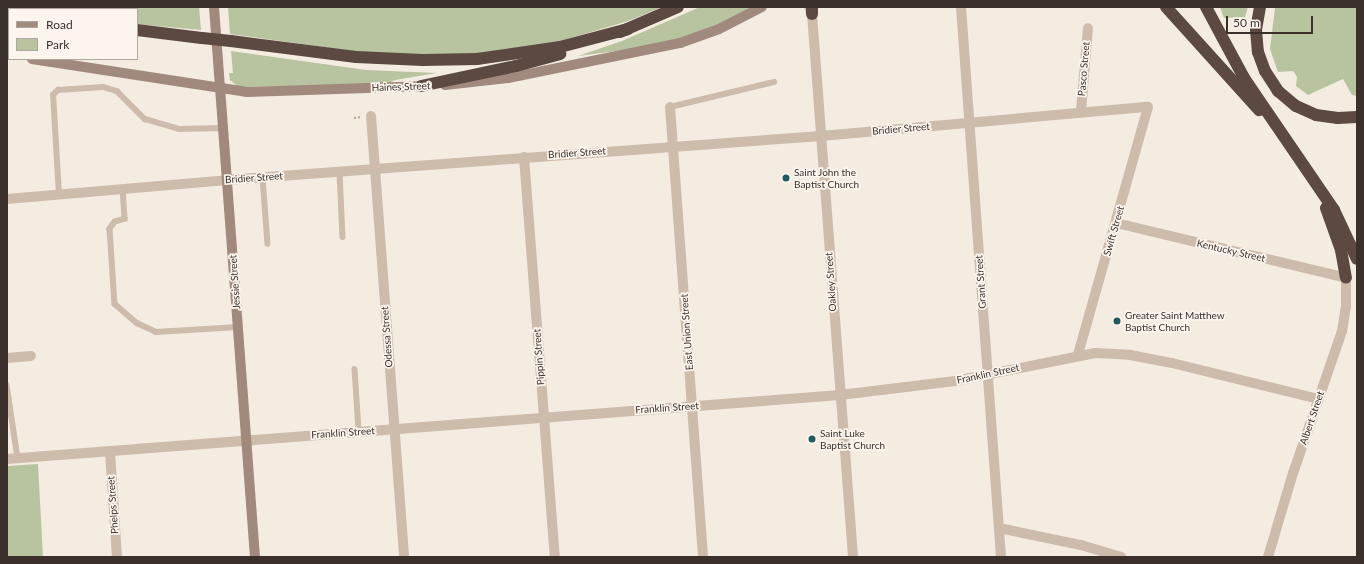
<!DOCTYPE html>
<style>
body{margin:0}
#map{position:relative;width:1364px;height:564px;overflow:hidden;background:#f4ebe1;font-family:Lato,sans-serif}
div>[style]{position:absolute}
.green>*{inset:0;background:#b8c4a0}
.path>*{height:2px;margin-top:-1px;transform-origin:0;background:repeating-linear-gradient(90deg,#b9a596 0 2px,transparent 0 4px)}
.lane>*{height:5.5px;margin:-2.75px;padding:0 2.75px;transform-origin:2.75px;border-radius:2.75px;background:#cdbbac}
.street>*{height:10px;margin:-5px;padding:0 5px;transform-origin:5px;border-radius:5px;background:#cdbbac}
.secondary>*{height:10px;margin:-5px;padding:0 5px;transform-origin:5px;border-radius:5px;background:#a18a7d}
.highway>*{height:12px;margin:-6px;padding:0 6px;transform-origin:6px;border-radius:6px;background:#5c4a42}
.highway-bridge>*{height:12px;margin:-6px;padding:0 6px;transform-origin:6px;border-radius:6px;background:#5c4a42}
.dots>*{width:11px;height:11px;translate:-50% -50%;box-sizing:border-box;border:2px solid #fbf5ee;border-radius:50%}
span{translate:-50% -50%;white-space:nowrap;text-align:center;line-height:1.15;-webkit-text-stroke:3.5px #fbf5ee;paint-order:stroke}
.street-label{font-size:10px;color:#3b302b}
.poi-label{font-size:10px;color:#3b302b}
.left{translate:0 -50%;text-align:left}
.frame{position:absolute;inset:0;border:8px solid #3b302b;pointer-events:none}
.legend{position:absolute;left:8px;top:8px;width:130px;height:52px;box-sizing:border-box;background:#fbf5ee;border:1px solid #aea6a0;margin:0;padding:5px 7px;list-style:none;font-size:12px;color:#3b302b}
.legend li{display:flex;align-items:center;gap:8px;height:20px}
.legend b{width:20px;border:1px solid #aea6a0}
.scale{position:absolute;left:1226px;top:16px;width:87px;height:18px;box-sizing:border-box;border:2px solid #3b302b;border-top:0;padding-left:5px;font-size:12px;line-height:14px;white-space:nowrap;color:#3b302b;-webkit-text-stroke:3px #fbf5ee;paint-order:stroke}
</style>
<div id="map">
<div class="green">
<i style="clip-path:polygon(22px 7px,199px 7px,201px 30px,137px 24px,137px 9px)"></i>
<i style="clip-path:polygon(228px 7px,662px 7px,628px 21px,561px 41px,506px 51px,452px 56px,360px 52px,230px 34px)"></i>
<i style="clip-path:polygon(700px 7px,756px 7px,704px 32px,647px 47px,578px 56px,622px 41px)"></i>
<i style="clip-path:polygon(1220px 7px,1248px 7px,1245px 17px,1224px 18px)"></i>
<i style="clip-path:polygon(1275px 7px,1357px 7px,1357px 96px,1352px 95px,1343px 79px,1308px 95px,1296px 86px,1297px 77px,1293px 71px,1278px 72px,1270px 49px)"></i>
<i style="clip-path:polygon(231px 51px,366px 70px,437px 73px,395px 80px,387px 84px,238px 87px,230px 80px,229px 73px,233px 73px)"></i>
<i style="clip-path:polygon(38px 464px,43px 557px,7px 557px,7px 466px)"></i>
</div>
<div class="path">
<i style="left:354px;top:118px;width:8px;rotate:-7deg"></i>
</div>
<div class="lane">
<i style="left:670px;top:107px;width:107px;rotate:-13.5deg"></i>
<i style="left:340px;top:172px;width:65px;rotate:87.4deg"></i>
<i style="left:263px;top:178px;width:66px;rotate:85.7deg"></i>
<i style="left:123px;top:189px;width:30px;rotate:86deg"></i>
<i style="left:125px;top:219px;width:10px;rotate:163deg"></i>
<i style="left:115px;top:222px;width:9px;rotate:126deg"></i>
<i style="left:110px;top:229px;width:75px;rotate:86.2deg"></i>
<i style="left:115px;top:304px;width:29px;rotate:41deg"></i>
<i style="left:137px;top:323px;width:21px;rotate:25deg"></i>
<i style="left:156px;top:332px;width:82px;rotate:-3.5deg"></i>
<i style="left:59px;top:195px;width:100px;rotate:-93.4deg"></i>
<i style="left:53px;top:95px;width:7px;rotate:-45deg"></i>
<i style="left:58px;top:90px;width:45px;rotate:-3.8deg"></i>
<i style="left:103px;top:87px;width:15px;rotate:16deg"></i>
<i style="left:117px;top:91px;width:40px;rotate:45deg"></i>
<i style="left:145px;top:119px;width:35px;rotate:16deg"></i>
<i style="left:179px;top:129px;width:45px;rotate:-1.3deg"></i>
<i style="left:355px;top:369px;width:62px;rotate:86.3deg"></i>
<i style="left:7px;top:385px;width:75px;rotate:81.5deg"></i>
</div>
<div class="street">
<i style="left:809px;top:7px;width:8px;rotate:67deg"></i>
<i style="left:812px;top:14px;width:545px;rotate:85.68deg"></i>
<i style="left:961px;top:7px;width:551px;rotate:85.84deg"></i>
<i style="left:670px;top:107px;width:451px;rotate:85.8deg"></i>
<i style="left:1081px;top:111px;width:83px;rotate:-85.2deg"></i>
<i style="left:371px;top:116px;width:442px;rotate:85.7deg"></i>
<i style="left:524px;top:157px;width:401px;rotate:85.6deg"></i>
<i style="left:7px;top:199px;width:221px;rotate:-4.9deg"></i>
<i style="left:227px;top:180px;width:596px;rotate:-4.24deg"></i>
<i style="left:821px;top:136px;width:328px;rotate:-5.1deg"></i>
<i style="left:1148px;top:107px;width:258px;rotate:105.8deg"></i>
<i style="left:1116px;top:223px;width:236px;rotate:13.4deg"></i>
<i style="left:1346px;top:278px;width:28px;rotate:90deg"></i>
<i style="left:1346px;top:306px;width:25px;rotate:99deg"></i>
<i style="left:1342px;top:331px;width:150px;rotate:109deg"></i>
<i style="left:1293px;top:473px;width:88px;rotate:106.6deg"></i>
<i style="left:7px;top:358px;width:24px;rotate:-5deg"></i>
<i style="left:110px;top:452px;width:105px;rotate:86.2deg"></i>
<i style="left:7px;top:459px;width:835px;rotate:-4.39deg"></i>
<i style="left:840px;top:395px;width:116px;rotate:-6.9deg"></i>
<i style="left:955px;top:381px;width:143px;rotate:-11.3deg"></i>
<i style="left:1095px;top:353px;width:35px;rotate:3deg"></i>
<i style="left:1130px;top:355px;width:43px;rotate:10.8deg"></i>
<i style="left:1172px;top:363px;width:151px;rotate:13.8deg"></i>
<i style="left:999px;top:528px;width:84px;rotate:11.7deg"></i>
<i style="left:1081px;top:545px;width:42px;rotate:16.7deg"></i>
</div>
<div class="secondary">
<i style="left:214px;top:7px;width:552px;rotate:85.74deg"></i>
<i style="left:7px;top:55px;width:2px"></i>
<i style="left:32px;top:59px;width:218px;rotate:8.7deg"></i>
<i style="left:247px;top:92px;width:181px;rotate:-1.9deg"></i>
<i style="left:445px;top:85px;width:63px;rotate:-6.3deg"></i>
<i style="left:508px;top:78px;width:176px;rotate:-11.5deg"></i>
<i style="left:680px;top:43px;width:41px;rotate:-19.7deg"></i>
<i style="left:719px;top:29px;width:48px;rotate:-27.1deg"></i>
</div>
<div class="highway">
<i style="left:1166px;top:7px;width:139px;rotate:47.9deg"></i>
<i style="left:1206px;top:7px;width:81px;rotate:61.8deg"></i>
<i style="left:1244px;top:78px;width:160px;rotate:55.7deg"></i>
<i style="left:1334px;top:210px;width:54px;rotate:64.9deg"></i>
<i style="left:1260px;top:7px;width:23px;rotate:100deg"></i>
<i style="left:1256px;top:30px;width:22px;rotate:85deg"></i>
<i style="left:1258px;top:52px;width:20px;rotate:70deg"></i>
<i style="left:1265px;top:71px;width:24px;rotate:57deg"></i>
<i style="left:1278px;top:91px;width:23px;rotate:40deg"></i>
<i style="left:1296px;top:106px;width:22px;rotate:24deg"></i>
<i style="left:1316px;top:115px;width:22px;rotate:8deg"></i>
<i style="left:1338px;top:118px;width:19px;rotate:-3deg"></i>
<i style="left:7px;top:14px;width:2px"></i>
<i style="left:812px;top:14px;width:7px;rotate:-90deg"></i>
<i style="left:137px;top:30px;width:65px;rotate:7deg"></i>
<i style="left:620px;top:32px;width:63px;rotate:-23.3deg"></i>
<i style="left:231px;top:41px;width:126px;rotate:7.3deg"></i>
<i style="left:356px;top:57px;width:67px;rotate:2.6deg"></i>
<i style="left:423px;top:60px;width:54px;rotate:-1.1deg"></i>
<i style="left:477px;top:59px;width:84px;rotate:-8.2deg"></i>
<i style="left:560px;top:47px;width:70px;rotate:-14.8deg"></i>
<i style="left:421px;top:86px;width:97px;rotate:-11.9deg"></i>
<i style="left:516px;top:66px;width:46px;rotate:-15.3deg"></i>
<i style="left:1326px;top:208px;width:45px;rotate:70.3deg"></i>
<i style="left:1341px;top:250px;width:28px;rotate:80deg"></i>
</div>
<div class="highway-bridge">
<i style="left:202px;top:38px;width:29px;rotate:6deg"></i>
</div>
<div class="dots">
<i style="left:786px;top:178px;background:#1f5a5e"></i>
<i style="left:1117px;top:321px;background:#1f5a5e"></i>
<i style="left:812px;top:439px;background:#1f5a5e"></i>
</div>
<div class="street-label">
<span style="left:1084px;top:69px;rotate:-85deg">Pasco Street</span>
<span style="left:401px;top:87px;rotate:-2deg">Haines Street</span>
<span style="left:901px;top:129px;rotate:-5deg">Bridier Street</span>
<span style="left:577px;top:153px;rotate:-4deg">Bridier Street</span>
<span style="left:254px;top:178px;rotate:-4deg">Bridier Street</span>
<span style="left:1114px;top:231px;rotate:-74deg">Swift Street</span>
<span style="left:1231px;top:251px;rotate:13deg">Kentucky Street</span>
<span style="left:235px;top:282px;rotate:-94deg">Jessie Street</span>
<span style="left:831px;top:282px;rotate:-94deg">Oakley Street</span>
<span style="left:981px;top:282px;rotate:-94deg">Grant Street</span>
<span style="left:687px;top:332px;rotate:-94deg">East Union Street</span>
<span style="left:387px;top:337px;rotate:-94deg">Odessa Street</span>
<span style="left:539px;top:357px;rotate:-94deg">Pippin Street</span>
<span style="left:988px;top:374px;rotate:-12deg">Franklin Street</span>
<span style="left:667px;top:408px;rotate:-4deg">Franklin Street</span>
<span style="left:1312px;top:418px;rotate:-71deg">Albert Street</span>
<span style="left:343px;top:433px;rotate:-4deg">Franklin Street</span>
<span style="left:113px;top:505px;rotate:-94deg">Phelps Street</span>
</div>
<div class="poi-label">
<span class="left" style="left:794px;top:178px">Saint John the<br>Baptist Church</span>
<span class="left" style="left:1125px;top:321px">Greater Saint Matthew<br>Baptist Church</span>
<span class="left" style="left:820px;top:439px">Saint Luke<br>Baptist Church</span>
</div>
<div class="frame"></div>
<ul class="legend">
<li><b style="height:5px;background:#a18a7d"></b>Road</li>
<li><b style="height:11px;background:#b8c4a0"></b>Park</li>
</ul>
<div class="scale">50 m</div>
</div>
